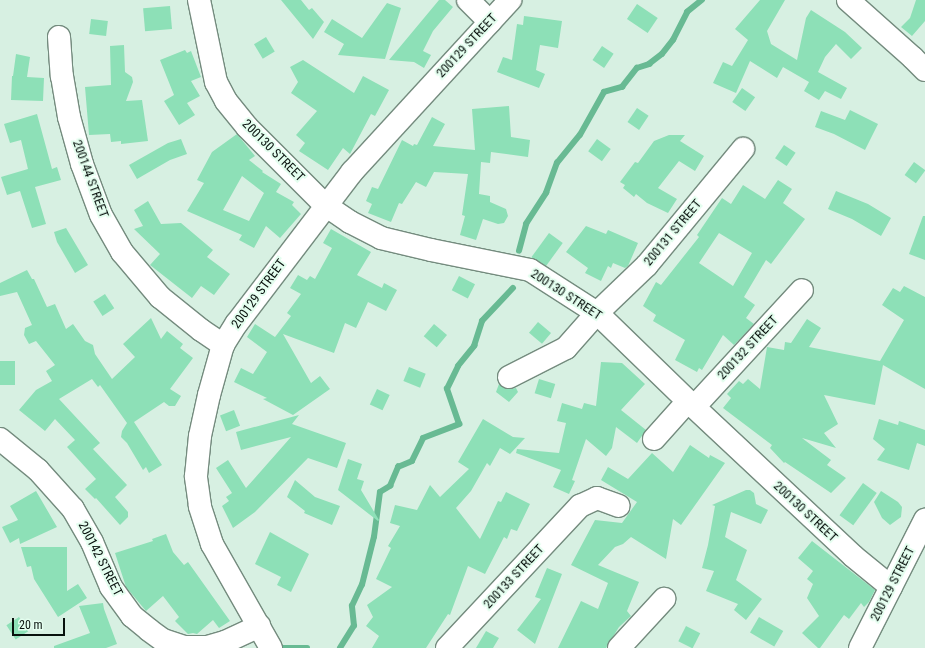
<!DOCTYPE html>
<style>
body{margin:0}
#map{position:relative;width:925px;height:648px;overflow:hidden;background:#d7f0e2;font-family:"Roboto Condensed",sans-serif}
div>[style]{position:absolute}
.stream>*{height:5.5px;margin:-2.75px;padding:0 2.75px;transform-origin:2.75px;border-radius:2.75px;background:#68ba93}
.building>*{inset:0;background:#8de0b7;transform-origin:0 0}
.roads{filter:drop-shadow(1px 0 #748b7e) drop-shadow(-1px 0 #748b7e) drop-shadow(0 1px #748b7e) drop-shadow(0 -1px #748b7e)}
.minor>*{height:22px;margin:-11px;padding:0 11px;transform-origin:11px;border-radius:11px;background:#fff}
span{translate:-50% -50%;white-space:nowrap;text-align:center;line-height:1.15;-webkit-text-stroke:4px #e4feef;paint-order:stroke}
.street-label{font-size:13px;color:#08110d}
.scale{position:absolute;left:12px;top:618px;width:53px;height:18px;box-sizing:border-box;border:2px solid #08110d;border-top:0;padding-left:5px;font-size:12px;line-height:14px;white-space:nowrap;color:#08110d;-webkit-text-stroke:3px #e4feef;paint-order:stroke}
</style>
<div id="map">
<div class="stream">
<i style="left:519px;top:251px;width:28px;rotate:-75deg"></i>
<i style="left:526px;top:224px;width:37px;rotate:-57deg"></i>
<i style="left:546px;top:193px;width:32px;rotate:-70deg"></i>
<i style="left:557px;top:163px;width:36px;rotate:-51deg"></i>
<i style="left:580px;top:135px;width:49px;rotate:-60.8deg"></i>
<i style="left:604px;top:92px;width:19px;rotate:-16deg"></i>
<i style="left:622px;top:87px;width:24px;rotate:-52deg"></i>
<i style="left:637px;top:68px;width:13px;rotate:-18deg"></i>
<i style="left:649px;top:64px;width:16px;rotate:-38deg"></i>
<i style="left:662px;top:54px;width:18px;rotate:-52deg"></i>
<i style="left:673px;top:40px;width:31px;rotate:-63deg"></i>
<i style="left:687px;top:12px;width:19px;rotate:-39deg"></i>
<i style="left:282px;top:648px;width:25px"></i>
<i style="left:340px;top:648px;width:26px;rotate:-58deg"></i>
<i style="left:354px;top:626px;width:20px;rotate:-96deg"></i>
<i style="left:352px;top:606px;width:23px;rotate:-65deg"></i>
<i style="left:362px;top:585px;width:49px;rotate:-76deg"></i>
<i style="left:374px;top:537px;width:45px;rotate:-82.4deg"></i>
<i style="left:380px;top:492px;width:12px;rotate:-31deg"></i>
<i style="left:390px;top:486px;width:21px;rotate:-67deg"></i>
<i style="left:398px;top:467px;width:15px;rotate:-23deg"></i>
<i style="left:412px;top:461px;width:25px;rotate:-64deg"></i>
<i style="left:423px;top:438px;width:39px;rotate:-21deg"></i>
<i style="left:459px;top:424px;width:37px;rotate:-109deg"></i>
<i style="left:447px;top:389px;width:25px;rotate:-64deg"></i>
<i style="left:458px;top:366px;width:26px;rotate:-51deg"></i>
<i style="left:474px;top:346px;width:26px;rotate:-72deg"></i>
<i style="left:482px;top:321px;width:45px;rotate:-46.8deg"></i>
</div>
<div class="building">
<i style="clip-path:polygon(281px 0,301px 0,309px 10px,312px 8px,324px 22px,313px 39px)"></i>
<i style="clip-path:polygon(439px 0,445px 0,453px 7px,433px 31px,423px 51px,431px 55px,424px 68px,414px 62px,389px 60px)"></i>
<i style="clip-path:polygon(760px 0,785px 0,767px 31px,771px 44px,797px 60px,806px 18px,811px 10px,845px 32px,862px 48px,851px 59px,836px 44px,825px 57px,818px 72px,847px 88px,841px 99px,825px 91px,819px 100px,804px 91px,809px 82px,783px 67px,777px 78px,750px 61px,736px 93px,713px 83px,723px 62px,732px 66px,748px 40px,735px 29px)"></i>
<i style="clip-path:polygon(916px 0,925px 0,925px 21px,912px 36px,901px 27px,910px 18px)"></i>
<i style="clip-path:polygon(387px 3px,401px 8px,385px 59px,338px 55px,344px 44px,324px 32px,332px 19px,362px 38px)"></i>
<i style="left:637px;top:4px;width:25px;height:18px;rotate:34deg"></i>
<i style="left:170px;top:6px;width:23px;height:27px;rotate:85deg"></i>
<i style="clip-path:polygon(524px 16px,562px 21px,558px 48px,540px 45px,536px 70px,545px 74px,539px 88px,497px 72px,503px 57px,512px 60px,517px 24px,523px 25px)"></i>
<i style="left:91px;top:19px;width:17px;height:15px;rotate:7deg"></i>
<i style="left:266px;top:37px;width:17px;height:14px;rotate:59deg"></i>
<i style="clip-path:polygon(124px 45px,125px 72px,132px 77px,133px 82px,126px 101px,142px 100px,148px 141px,121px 144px,121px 141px,111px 142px,110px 134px,89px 135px,85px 87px,111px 85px,110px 46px)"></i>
<i style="left:602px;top:46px;width:14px;height:17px;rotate:34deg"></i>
<i style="clip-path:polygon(185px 50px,187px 53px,191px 51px,201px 77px,191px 81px,200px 96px,187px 103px,195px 115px,179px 125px,164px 101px,174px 95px,160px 60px)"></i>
<i style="clip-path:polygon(16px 54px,30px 57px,27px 77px,44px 78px,43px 101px,11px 100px,12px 76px,13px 76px)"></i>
<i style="clip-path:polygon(303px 60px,354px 93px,363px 76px,389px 90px,375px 116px,371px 114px,350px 154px,343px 148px,328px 170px,299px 151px,305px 143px,296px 135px,317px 111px,291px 93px,298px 82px,290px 67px)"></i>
<i style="left:742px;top:88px;width:16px;height:17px;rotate:35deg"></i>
<i style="clip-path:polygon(509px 106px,511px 137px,530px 140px,528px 157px,491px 152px,490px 163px,481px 162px,479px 194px,490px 196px,490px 202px,506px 209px,508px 216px,504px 223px,498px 224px,483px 219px,476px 240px,460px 235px,465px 216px,462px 215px,468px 174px,434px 172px,426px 187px,416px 182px,402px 204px,399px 203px,391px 222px,368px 213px,372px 204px,366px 201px,372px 187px,378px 189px,402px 140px,413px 146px,414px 144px,417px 145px,432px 117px,445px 124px,433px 146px,475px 150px,472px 109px)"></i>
<i style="left:637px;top:108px;width:14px;height:17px;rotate:34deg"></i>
<i style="clip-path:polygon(850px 110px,878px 124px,865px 150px,834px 134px,815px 127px,821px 111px,845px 120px)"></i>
<i style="clip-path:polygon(37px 114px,52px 169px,57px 167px,61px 180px,35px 187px,46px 224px,32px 228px,20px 191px,7px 195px,1px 177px,28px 169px,21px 140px,10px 143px,4px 124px)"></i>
<i style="clip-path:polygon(evenodd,237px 134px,255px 156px,249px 160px,263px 171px,262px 172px,281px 184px,276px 192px,294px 202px,292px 205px,301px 214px,280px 238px,266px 226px,254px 248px,239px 240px,242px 235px,187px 211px,204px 183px,197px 180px,212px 152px,237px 134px,242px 176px,264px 193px,249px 221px,223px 210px,242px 176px)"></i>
<i style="clip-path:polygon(669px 135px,685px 135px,680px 141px,704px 156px,695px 171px,679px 161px,658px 188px,677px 199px,668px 213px,647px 203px,636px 194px,634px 197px,623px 188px,625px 185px,620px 182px,635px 162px,638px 163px,654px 141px)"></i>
<i style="clip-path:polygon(181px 139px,187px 154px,170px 160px,137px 179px,129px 165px,168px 143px)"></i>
<i style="left:597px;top:139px;width:17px;height:15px;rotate:36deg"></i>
<i style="left:784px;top:145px;width:14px;height:16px;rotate:34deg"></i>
<i style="left:914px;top:162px;width:14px;height:16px;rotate:36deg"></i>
<i style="clip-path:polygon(evenodd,778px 180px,792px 189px,783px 203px,805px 219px,771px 264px,766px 260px,744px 297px,755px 305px,746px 318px,754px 324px,734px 345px,723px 335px,702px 370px,699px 368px,697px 372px,675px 360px,685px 340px,653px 321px,656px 315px,643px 306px,656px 282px,661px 285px,699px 237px,697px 235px,722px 198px,731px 204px,743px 185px,765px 199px,778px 180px,719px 233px,752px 253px,733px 286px,699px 263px,719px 233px)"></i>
<i style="clip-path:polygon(836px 191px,868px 204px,891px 218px,881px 236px,852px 219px,828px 209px)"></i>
<i style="clip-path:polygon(148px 201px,161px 224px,181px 223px,213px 250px,207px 257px,230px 274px,214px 295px,201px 286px,192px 298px,150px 265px,160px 254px,134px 229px,143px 226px,134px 210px)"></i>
<i style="clip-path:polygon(923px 216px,925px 216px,925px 260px,909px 254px)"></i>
<i style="clip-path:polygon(586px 226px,606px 234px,608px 230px,638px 243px,628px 266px,625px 268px,613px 263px,611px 268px,608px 266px,601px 281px,585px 273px,588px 268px,566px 252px)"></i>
<i style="clip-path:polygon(66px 228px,88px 265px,75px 273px,57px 242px,54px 232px)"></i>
<i style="clip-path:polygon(331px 229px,371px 252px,357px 275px,382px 288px,384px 283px,397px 290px,386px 311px,368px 302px,356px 328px,345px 323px,334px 353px,283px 334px,311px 383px,320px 376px,330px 389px,293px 415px,263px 399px,267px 398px,234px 382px,241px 368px,253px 374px,267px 352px,247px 337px,255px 324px,275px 337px,291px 316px,287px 313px,301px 294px,290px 288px,298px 275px,307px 280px,310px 276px,315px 279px,332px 248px,323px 243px)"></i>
<i style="left:549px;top:233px;width:17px;height:30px;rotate:36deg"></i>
<i style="clip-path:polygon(27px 270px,32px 279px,34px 279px,47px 307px,55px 304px,66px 329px,73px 324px,85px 341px,93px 345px,95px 354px,112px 379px,135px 357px,123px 344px,151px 318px,161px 339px,167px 331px,183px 344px,180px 348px,193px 358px,170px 389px,181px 396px,175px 406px,169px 406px,164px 402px,134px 422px,162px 465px,149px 473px,146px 467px,143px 470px,127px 443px,121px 437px,122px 431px,127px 423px,100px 385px,98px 387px,92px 379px,59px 399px,100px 443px,93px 449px,127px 485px,115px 497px,128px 512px,128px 517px,120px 525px,96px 498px,95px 499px,85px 489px,96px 479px,67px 447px,75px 440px,55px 419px,45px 431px,19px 410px,36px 390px,52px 381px,46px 371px,55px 365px,36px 341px,29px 344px,24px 335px,25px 328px,32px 325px,17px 292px,0 296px,0 283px)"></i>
<i style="left:459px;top:276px;width:18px;height:16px;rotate:27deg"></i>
<i style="clip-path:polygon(904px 286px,925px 297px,925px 389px,883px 365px,875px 405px,824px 395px,838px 424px,824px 433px,836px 448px,802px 438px,831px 460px,827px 465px,846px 478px,831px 493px,785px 462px,784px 463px,770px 448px,772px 445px,723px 408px,731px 398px,727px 394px,739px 381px,743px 384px,748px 379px,760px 389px,767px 347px,784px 350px,785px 342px,791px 343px,807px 319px,821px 328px,809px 347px,880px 361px,904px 320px,882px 305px,893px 288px,900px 292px)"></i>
<i style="left:105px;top:294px;width:17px;height:14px;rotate:57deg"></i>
<i style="left:538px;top:322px;width:17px;height:14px;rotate:40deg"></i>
<i style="left:434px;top:324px;width:17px;height:16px;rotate:40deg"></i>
<i style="left:0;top:361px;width:15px;height:24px"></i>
<i style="clip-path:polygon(601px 362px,622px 363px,645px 384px,621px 410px,646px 430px,637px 443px,616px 427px,612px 448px,606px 456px,586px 439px,572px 480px,575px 481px,569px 494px,553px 487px,561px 470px,516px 453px,517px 449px,559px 453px,566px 423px,557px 421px,562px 403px,582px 409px,584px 403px,596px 406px)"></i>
<i style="left:409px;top:367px;width:18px;height:15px;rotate:22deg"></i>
<i style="left:539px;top:379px;width:17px;height:15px;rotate:17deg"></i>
<i style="clip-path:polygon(499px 384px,508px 389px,516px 388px,518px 392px,509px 402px,496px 392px)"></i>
<i style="left:377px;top:389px;width:14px;height:17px;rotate:25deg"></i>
<i style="left:234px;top:410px;width:17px;height:15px;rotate:69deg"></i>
<i style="clip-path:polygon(299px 415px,292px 424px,346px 443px,337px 468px,308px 458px,255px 512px,233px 528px,222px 506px,229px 501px,226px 497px,232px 493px,216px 468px,228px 460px,246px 488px,291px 437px,241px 450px,236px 432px)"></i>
<i style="clip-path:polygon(483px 419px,513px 437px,525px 438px,510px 454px,500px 448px,490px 466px,487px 463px,471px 491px,456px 508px,480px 539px,498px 501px,501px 502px,506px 492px,530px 504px,517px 531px,511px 529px,507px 539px,504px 537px,485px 574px,468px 566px,450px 615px,448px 614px,426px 648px,372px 648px,379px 636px,366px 626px,373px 617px,367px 605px,392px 587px,376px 579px,391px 548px,388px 546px,400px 526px,390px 523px,395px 505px,417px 510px,430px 485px,440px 497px,469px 469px,458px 462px)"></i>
<i style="clip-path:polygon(879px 419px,898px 425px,899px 421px,925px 430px,925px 446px,917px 443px,909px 470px,877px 460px,885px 449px,873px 439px)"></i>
<i style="clip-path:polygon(690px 445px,709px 458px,710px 455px,725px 463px,681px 525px,673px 519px,666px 559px,631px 537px,623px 544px,615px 547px,598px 565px,639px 582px,627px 611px,631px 616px,619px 627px,606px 648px,558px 648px,581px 601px,598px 609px,608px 583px,571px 565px,595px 520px,622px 523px,637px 502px,601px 480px,608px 467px,628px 479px,652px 453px,673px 472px)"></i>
<i style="clip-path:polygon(348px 459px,362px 464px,357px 479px,364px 481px,361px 490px,379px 520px,378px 521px,338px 490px)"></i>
<i style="clip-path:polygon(295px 480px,315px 497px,340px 506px,332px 525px,304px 513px,305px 511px,287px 497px)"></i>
<i style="left:863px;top:483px;width:17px;height:40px;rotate:36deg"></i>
<i style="clip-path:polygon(746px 490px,750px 490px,754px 493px,756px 504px,768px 510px,761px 524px,731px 512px,725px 537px,747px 550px,736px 580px,762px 599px,746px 620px,734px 610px,738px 604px,706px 591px,714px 571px,702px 568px,708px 545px,715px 506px,712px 505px)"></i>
<i style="clip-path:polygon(36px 491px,57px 527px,20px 544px,19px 538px,10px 543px,2px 527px,18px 520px,10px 506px)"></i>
<i style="clip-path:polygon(881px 491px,898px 502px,902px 507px,901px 517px,890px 525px,882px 518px,874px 502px)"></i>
<i style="clip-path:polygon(270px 532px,309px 554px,291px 592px,277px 585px,281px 577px,255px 564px)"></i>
<i style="clip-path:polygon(166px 534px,173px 552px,184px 565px,188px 562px,230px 621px,219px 628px,213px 620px,197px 634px,193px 633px,188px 634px,175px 621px,179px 617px,163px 596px,146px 611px,126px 587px,115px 553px,153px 541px,152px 539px)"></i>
<i style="clip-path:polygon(812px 541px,875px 590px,869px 602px,864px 607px,861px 603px,849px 619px,844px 615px,820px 648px,818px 648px,802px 633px,819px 616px,807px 598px,813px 584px,807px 579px,813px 571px,798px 558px)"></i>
<i style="clip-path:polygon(21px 547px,67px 547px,67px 591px,78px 584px,87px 598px,58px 617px,34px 579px,31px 566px,27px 567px)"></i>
<i style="clip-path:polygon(547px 568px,562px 574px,535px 644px,517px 630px,541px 599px,535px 597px)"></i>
<i style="clip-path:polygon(103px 603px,104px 609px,117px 644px,106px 648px,54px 648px,54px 646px,90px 633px,79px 606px)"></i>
<i style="left:19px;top:617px;width:17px;height:15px;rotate:57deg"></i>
<i style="left:759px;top:617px;width:28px;height:18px;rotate:30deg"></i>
<i style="left:686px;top:626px;width:16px;height:17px;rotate:27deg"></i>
<i style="clip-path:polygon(486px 631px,499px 638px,493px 648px,476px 648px)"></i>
</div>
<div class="roads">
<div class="minor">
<i style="left:199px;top:0;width:84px;rotate:78.3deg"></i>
<i style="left:216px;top:82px;width:21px;rotate:62deg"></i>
<i style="left:226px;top:101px;width:33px;rotate:51deg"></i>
<i style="left:247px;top:127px;width:110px;rotate:45deg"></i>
<i style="left:325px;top:205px;width:30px;rotate:34deg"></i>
<i style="left:350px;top:222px;width:35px;rotate:27deg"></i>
<i style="left:381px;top:238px;width:51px;rotate:13.5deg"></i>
<i style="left:431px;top:250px;width:101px;rotate:11.4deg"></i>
<i style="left:530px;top:270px;width:80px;rotate:32.7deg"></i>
<i style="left:597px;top:313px;width:135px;rotate:44.1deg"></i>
<i style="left:694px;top:407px;width:218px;rotate:43.1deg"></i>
<i style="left:853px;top:556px;width:49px;rotate:39.2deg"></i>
<i style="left:468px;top:0;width:31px;rotate:45deg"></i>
<i style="left:848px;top:0;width:87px;rotate:41.7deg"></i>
<i style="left:913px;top:58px;width:17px;rotate:45deg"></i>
<i style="left:59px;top:37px;width:39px;rotate:86deg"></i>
<i style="left:62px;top:76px;width:42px;rotate:80.3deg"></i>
<i style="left:69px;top:117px;width:49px;rotate:74.5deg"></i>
<i style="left:82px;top:164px;width:54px;rotate:69.6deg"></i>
<i style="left:101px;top:215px;width:43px;rotate:60.4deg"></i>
<i style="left:122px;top:252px;width:59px;rotate:49.8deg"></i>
<i style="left:160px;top:297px;width:53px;rotate:38.8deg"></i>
<i style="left:201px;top:330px;width:27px;rotate:34deg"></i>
<i style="left:509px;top:377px;width:64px;rotate:-27deg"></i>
<i style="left:566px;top:348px;width:47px;rotate:-48.5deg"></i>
<i style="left:597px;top:313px;width:69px;rotate:-43.8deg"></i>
<i style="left:647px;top:265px;width:151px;rotate:-50.4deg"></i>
<i style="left:694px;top:407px;width:159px;rotate:-47.3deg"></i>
<i style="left:0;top:439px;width:49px;rotate:39.2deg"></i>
<i style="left:38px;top:470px;width:52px;rotate:48.1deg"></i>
<i style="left:73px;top:509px;width:38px;rotate:60deg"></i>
<i style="left:92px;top:542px;width:49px;rotate:67.1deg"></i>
<i style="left:111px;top:587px;width:36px;rotate:54deg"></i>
<i style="left:132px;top:616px;width:22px;rotate:39deg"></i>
<i style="left:149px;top:630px;width:17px;rotate:36deg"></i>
<i style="left:163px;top:640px;width:23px;rotate:18deg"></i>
<i style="left:185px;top:647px;width:22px"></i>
<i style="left:207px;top:647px;width:19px;rotate:-16deg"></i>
<i style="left:225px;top:642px;width:38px;rotate:-25deg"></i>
<i style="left:654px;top:439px;width:51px;rotate:-48.2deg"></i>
<i style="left:271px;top:648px;width:120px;rotate:-119.6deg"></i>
<i style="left:212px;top:544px;width:40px;rotate:-108deg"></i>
<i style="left:200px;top:506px;width:30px;rotate:-98deg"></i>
<i style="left:196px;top:476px;width:40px;rotate:-84.3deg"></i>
<i style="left:200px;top:436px;width:42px;rotate:-77.6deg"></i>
<i style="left:209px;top:395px;width:52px;rotate:-74.4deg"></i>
<i style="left:223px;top:345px;width:26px;rotate:-58deg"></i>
<i style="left:237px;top:323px;width:190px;rotate:-52.7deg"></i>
<i style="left:352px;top:172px;width:234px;rotate:-47.4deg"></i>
<i style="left:447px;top:648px;width:195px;rotate:-46.9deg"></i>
<i style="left:580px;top:506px;width:19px;rotate:-25deg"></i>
<i style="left:597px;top:498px;width:23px;rotate:20deg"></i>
<i style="left:619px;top:648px;width:67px;rotate:-47.4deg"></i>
<i style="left:860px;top:648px;width:144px;rotate:-63.1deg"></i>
</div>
</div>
<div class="street-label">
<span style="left:467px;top:46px;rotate:-47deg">200129 STREET</span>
<span style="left:273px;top:151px;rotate:45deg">200130 STREET</span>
<span style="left:90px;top:179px;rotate:70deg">200144 STREET</span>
<span style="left:673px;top:233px;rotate:-50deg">200131 STREET</span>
<span style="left:259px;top:294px;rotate:-54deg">200129 STREET</span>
<span style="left:566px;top:295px;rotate:33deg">200130 STREET</span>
<span style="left:748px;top:348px;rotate:-47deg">200132 STREET</span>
<span style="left:805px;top:512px;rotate:43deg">200130 STREET</span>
<span style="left:100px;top:559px;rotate:63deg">200142 STREET</span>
<span style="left:514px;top:577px;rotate:-47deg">200133 STREET</span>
<span style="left:893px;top:584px;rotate:-63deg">200129 STREET</span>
</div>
<div class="scale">20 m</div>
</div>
